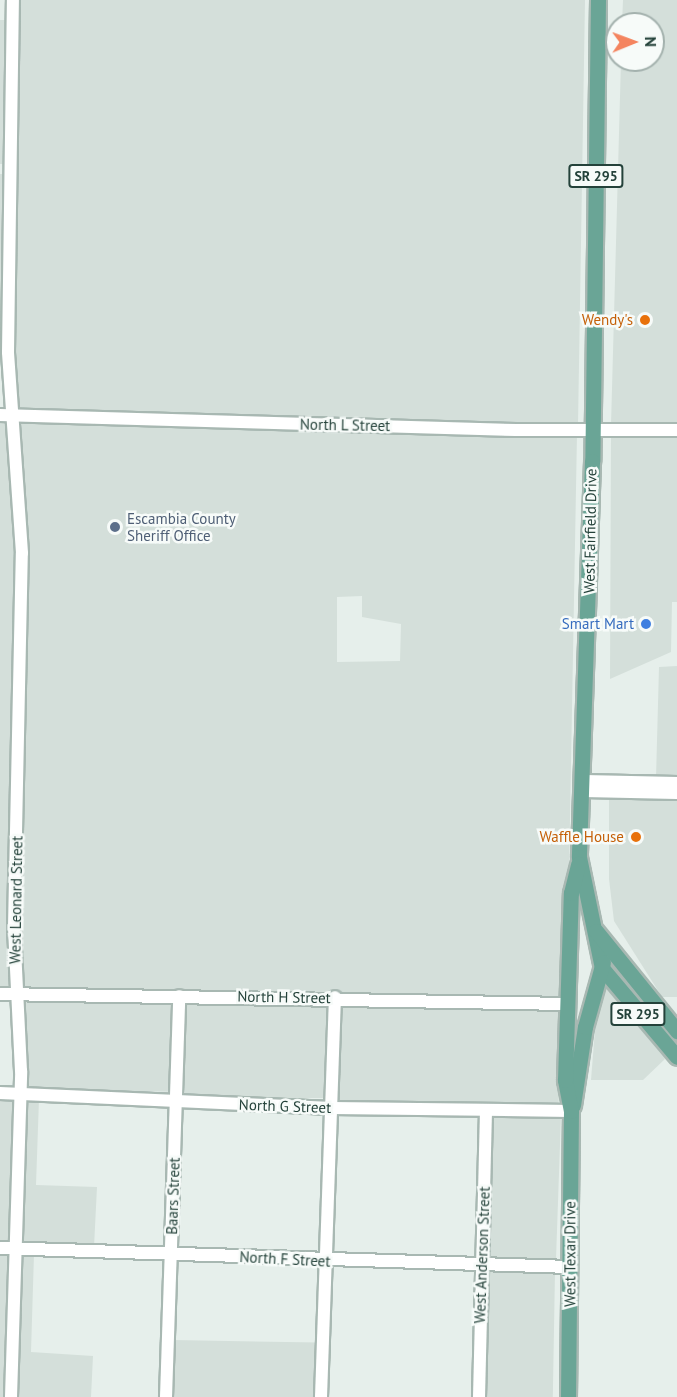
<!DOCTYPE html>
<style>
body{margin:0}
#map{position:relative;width:677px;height:1397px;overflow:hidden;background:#e6efeb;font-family:"PT Sans",sans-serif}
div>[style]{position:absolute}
.built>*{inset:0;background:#d4dfda;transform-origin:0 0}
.roads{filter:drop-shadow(2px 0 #a8b8b2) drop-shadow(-2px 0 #a8b8b2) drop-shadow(0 2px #a8b8b2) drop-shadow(0 -2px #a8b8b2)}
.minor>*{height:12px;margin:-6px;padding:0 6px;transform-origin:6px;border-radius:6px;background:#fff}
.major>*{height:15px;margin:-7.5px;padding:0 7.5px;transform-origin:7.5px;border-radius:7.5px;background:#6aa596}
.dots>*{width:16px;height:16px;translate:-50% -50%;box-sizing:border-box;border:3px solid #f7fbf9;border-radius:50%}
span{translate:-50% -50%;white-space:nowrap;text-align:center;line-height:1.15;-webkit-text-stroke:5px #f7fbf9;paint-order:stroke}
.shield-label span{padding:2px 4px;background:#f7fbf9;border:2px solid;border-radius:4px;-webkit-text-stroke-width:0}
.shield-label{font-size:14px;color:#24423a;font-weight:700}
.food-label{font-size:15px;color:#c56008}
.right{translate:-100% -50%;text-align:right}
.street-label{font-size:15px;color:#24423a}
.service-label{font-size:15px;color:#4e5e75}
.left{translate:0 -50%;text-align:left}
.shop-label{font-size:15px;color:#366cbe}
.north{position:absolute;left:605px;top:12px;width:60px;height:60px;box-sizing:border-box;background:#f7fbf9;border:2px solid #a3b1ad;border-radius:50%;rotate:89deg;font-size:16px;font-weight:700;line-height:24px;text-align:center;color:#24423a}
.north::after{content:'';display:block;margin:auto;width:21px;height:27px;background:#f4845f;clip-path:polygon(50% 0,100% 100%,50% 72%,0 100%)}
</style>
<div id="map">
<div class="built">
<i style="clip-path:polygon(18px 0,585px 0,578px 425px,18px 412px,13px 354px)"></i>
<i style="clip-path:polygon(623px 0,677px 0,677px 425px,611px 425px,621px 60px,653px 60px,653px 24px,622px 24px)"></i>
<i style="clip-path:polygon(0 20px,7px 20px,6px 164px,0 164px)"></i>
<i style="clip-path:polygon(0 174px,6px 174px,2px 318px,0 318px)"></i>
<i style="clip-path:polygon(0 419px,8px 421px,16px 553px,10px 989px,0 989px)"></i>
<i style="clip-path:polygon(evenodd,19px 422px,577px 434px,569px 875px,563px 999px,21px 988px,27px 553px,19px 422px,362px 596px,362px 617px,401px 624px,400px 661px,337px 662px,337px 597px,362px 596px)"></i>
<i style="clip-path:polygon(611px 434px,677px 435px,677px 602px,672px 602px,671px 652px,610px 679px)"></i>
<i style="clip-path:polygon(677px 666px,677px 778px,656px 778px,659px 667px)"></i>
<i style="clip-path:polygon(609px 797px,677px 798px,677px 997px,662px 997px,614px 921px,609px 879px)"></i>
<i style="clip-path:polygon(605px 985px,665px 1059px,643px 1080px,591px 1080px,596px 1017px)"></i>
<i style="left:22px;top:998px;width:152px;height:91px;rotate:1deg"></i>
<i style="left:185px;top:1001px;width:144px;height:97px"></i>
<i style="left:341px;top:1002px;width:221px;height:101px;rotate:2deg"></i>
<i style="clip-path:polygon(0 1098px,15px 1098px,11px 1244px,0 1244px)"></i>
<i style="clip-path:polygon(26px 1099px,39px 1099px,36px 1185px,97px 1187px,94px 1247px,22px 1244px)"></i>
<i style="left:561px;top:1116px;width:146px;height:69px;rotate:92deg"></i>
<i style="clip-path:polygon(0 1253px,10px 1254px,5px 1397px,0 1397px)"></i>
<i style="clip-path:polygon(21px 1254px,34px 1254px,31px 1352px,93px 1356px,91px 1397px,16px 1397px)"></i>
<i style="left:486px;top:1271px;width:69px;height:126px;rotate:1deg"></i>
<i style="left:173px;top:1340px;width:145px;height:57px;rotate:1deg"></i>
</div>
<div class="roads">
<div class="minor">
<i style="left:0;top:415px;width:516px;rotate:1.67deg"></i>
<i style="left:516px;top:430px;width:161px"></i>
<i style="left:584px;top:781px;width:93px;rotate:1.2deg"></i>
<i style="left:584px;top:791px;width:93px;rotate:1.2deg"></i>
<i style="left:0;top:994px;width:568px;rotate:1.01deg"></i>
<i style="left:0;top:1093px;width:332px;rotate:2.6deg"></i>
<i style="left:332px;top:1108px;width:239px;rotate:0.7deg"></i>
<i style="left:0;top:1248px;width:570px;rotate:1.91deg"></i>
<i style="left:11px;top:1397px;width:326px;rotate:-88.2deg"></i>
<i style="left:21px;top:1071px;width:144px;rotate:-92.8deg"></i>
<i style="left:14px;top:927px;width:374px;rotate:-88.8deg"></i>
<i style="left:22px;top:553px;width:201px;rotate:-94deg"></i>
<i style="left:8px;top:352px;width:352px;rotate:-89.2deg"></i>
<i style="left:166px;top:1397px;width:401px;rotate:-88.1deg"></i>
<i style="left:321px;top:1397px;width:400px;rotate:-88deg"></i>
<i style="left:479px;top:1397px;width:284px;rotate:-88.6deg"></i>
</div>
<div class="major">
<i style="left:598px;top:0;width:461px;rotate:90.7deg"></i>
<i style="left:592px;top:461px;width:396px;rotate:91.9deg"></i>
<i style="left:579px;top:857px;width:113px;rotate:78.3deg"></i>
<i style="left:602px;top:968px;width:116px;rotate:49.9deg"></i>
<i style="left:596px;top:931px;width:129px;rotate:51deg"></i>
<i style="left:573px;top:1105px;width:79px;rotate:-81.3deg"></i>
<i style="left:585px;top:1027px;width:67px;rotate:-74.5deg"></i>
<i style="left:568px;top:1397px;width:286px;rotate:-89.4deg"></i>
<i style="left:571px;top:1111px;width:32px;rotate:-101deg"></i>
<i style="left:565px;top:1080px;width:187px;rotate:-88.2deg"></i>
<i style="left:571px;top:893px;width:30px;rotate:-76deg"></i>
</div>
</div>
<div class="dots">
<i style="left:645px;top:320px;background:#e8710a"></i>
<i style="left:115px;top:527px;background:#5c6f8a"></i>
<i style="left:646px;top:624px;background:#3f7fe0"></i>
<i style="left:636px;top:837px;background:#e8710a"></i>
</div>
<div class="shield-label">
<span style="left:596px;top:176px">SR 295</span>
<span style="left:638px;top:1014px">SR 295</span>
</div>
<div class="food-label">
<span class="right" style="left:633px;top:320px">Wendy's</span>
<span class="right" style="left:624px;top:837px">Waffle House</span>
</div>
<div class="street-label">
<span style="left:345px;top:425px;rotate:1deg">North L Street</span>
<span style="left:590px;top:531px;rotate:-89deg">West Fairfield Drive</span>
<span style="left:16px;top:900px;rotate:-89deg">West Leonard Street</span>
<span style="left:284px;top:997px;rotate:1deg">North H Street</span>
<span style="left:285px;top:1106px;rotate:2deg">North G Street</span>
<span style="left:173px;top:1196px;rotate:-88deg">Baars Street</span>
<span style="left:570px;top:1254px;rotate:-90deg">West Texar Drive</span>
<span style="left:482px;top:1255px;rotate:-88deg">West Anderson Street</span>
<span style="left:285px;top:1259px;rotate:3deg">North F Street</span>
</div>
<div class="service-label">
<span class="left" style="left:127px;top:527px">Escambia County<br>Sheriff Office</span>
</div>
<div class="shop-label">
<span class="right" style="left:634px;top:624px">Smart Mart</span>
</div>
<div class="north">N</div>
</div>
